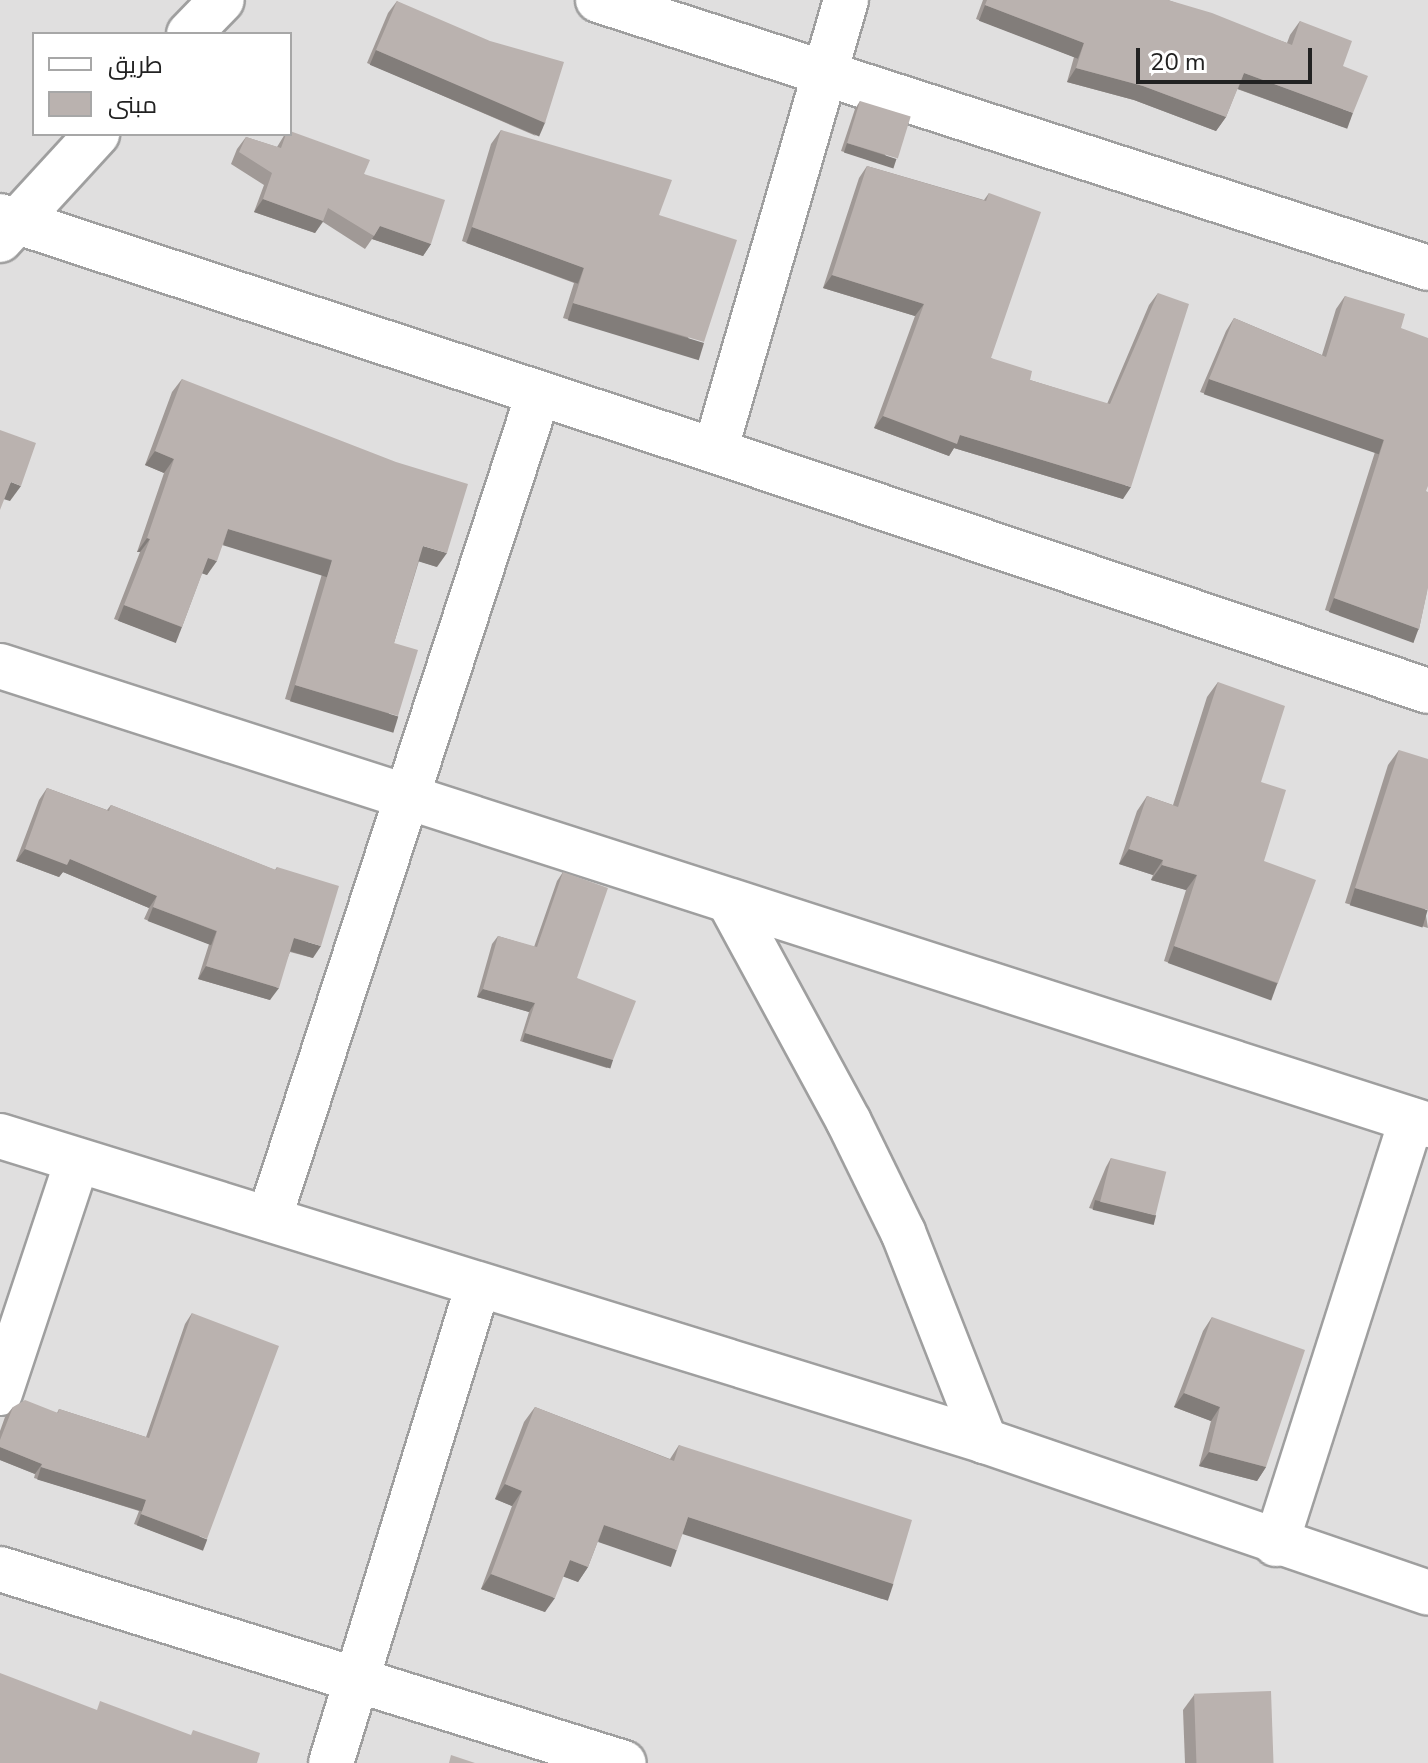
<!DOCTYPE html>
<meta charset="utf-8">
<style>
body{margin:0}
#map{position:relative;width:1428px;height:1763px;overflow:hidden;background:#f1eeea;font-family:"Nunito Sans",Cairo,sans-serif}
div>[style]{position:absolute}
.residential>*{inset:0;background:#e0dfdf}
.roads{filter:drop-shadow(2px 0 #9f9f9f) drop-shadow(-2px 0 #9f9f9f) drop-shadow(0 2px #9f9f9f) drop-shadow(0 -2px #9f9f9f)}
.minor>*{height:44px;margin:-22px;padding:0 22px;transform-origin:22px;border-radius:22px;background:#fff}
.wall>*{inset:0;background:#a09996}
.shaded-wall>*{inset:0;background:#827d7a;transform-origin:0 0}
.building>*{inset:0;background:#bab2af;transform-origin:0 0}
span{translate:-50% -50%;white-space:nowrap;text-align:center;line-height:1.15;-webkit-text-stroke:7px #fff;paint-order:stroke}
.legend{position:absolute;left:32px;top:32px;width:260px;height:104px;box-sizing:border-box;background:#fff;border:2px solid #a7a7a7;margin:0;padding:10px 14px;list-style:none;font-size:24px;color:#222}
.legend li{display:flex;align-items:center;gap:16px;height:40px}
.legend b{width:40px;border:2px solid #a7a7a7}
.scale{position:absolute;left:1136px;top:48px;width:176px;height:36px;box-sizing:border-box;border:4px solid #222;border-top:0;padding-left:10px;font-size:24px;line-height:28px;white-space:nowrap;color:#222;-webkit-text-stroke:6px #fff;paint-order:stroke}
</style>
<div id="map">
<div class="residential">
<i style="clip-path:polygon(evenodd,0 0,1428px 0,1428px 1763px,0 1763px,0 0,34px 34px,290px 34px,290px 134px,34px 134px,34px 34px)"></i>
</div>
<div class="roads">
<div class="minor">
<i style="left:598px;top:0;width:872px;rotate:17.89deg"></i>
<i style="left:189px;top:34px;width:47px;rotate:-45.9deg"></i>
<i style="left:0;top:216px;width:753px;rotate:18.19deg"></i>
<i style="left:715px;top:451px;width:752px;rotate:18.6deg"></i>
<i style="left:0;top:240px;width:144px;rotate:-47.5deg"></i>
<i style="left:715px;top:451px;width:470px;rotate:-73.8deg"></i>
<i style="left:0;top:666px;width:1500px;rotate:17.82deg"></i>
<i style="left:729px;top:901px;width:251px;rotate:61.5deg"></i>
<i style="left:849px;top:1122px;width:123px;rotate:63.9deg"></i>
<i style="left:903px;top:1232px;width:225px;rotate:68.6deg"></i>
<i style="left:0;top:1136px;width:1031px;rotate:17.2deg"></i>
<i style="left:985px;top:1441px;width:468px;rotate:18.9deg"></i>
<i style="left:269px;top:1219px;width:867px;rotate:-71.92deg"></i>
<i style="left:0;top:1393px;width:243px;rotate:-71.6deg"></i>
<i style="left:1276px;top:1544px;width:445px;rotate:-72.3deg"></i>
<i style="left:0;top:1569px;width:653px;rotate:17.27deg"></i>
<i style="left:331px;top:1763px;width:499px;rotate:-72.9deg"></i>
</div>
</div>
<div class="wall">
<i style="clip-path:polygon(983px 0,1168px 0,1287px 43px,1290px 35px,1300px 21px,1343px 66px,1343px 127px,1237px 89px,1226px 117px,1216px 131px,1134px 100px,1067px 82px,1074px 57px,976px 19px)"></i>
<i style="clip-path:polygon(397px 1px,536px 136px,367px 63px,388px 13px)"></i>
<i style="clip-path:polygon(860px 101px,891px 167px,841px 151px,855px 109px)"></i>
<i style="clip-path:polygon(501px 130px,659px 215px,693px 357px,563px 318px,574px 283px,462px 241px,491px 144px)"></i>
<i style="clip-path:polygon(285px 134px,290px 134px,364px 174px,431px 244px,423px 256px,372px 239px,365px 249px,323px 222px,315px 233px,254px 212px,264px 185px,231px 164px,237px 149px,246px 137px,277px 147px)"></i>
<i style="clip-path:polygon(867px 166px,984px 200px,989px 193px,991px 358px,1030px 380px,1107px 404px,1149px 305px,1158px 293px,1123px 499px,954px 448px,949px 456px,874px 428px,915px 316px,823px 288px,859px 178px)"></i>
<i style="clip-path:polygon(1345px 296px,1401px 328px,1426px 491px,1427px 591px,1419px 629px,1410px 641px,1325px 610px,1375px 452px,1200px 392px,1226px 331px,1234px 318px,1322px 355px,1336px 309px)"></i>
<i style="clip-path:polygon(182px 379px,437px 567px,419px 561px,394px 643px,388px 730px,285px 699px,322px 574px,223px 544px,207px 575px,202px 573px,182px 627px,172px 641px,114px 619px,140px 552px,137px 552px,164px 473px,145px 465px,172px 392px)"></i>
<i style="clip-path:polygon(1218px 682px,1261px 782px,1264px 861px,1278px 983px,1267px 998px,1164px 961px,1186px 890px,1151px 880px,1153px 875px,1119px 864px,1137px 811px,1147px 796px,1173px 805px,1207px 697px)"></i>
<i style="clip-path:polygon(1399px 750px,1428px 928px,1345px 903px,1388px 765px)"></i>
<i style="clip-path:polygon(47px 788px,107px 810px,111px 805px,275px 870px,277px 867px,313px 958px,290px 952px,270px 1000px,198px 979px,209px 944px,144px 919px,149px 908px,63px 872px,59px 877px,16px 861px,39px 800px)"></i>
<i style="clip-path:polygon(563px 872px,577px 978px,613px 1060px,607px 1068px,520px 1041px,529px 1012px,477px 997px,492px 944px,498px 936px,534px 947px,557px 881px)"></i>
<i style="clip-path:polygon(1111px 1158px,1150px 1223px,1089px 1208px,1106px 1167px)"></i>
<i style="clip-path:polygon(192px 1313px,200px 1549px,134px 1524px,139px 1511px,34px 1478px,35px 1474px,0 1460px,0 1431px,5px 1417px,13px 1407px,57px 1413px,59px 1409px,146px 1437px,185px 1324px)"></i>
<i style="clip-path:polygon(1212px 1317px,1266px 1467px,1257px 1481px,1199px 1466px,1211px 1421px,1174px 1407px,1203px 1331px)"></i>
<i style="clip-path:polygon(535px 1407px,670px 1459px,679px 1445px,893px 1584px,882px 1599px,683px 1533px,667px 1565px,598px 1541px,588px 1567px,578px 1582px,563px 1576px,545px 1612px,481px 1589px,512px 1506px,495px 1499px,524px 1422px)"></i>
<i style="clip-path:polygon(1194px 1695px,1273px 1763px,1185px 1763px,1183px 1710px)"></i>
</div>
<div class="shaded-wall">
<i style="left:985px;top:5px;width:106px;height:17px;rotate:21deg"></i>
<i style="left:376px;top:50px;width:184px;height:16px;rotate:23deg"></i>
<i style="clip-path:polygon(1076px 68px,1143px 86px,1226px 117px,1216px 131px,1134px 100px,1067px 82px)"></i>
<i style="left:1244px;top:73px;width:116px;height:17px;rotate:20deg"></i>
<i style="left:847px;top:143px;width:52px;height:10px;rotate:18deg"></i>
<i style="clip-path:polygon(263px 199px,323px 221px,315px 233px,254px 212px)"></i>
<i style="clip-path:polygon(380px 226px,431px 244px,423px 256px,372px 239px)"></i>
<i style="left:472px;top:227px;width:119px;height:17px;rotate:20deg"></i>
<i style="clip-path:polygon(832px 275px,924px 304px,915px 316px,823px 288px)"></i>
<i style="left:573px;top:303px;width:137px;height:18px;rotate:17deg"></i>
<i style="left:1209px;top:379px;width:185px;height:16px;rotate:19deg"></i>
<i style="clip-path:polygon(883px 416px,960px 435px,1131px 487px,1123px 499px,954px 448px,949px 456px,874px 428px)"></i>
<i style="clip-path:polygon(155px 451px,174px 459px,164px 473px,145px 465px)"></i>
<i style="clip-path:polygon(11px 482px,21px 486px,10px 501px,0 498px)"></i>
<i style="left:228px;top:529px;width:109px;height:17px;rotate:17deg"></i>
<i style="clip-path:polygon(147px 538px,150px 539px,140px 552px,137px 552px)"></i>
<i style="clip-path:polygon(423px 546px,447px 553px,437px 567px,414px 560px)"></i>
<i style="clip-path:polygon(208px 558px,217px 561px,207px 575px,198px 572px)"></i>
<i style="left:1334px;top:598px;width:90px;height:15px;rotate:20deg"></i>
<i style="left:124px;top:605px;width:62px;height:17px;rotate:21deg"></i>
<i style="left:295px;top:685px;width:108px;height:17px;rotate:17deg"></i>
<i style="clip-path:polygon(25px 849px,70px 859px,157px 896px,149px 908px,63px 872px,59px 877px,16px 861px)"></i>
<i style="clip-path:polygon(1129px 849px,1163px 860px,1153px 875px,1119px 864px)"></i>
<i style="clip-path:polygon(1162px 865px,1197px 875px,1186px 890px,1151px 880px)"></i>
<i style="left:1355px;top:888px;width:76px;height:18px;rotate:17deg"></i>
<i style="left:153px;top:907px;width:68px;height:15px;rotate:21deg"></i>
<i style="clip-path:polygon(294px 938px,321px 946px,313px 958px,286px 950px)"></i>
<i style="left:1174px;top:946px;width:110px;height:18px;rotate:20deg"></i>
<i style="clip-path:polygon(206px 966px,279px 988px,270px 1000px,198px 979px)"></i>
<i style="clip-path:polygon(483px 989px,535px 1003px,529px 1012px,477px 997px)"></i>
<i style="left:525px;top:1033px;width:92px;height:9px;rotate:17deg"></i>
<i style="left:1095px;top:1200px;width:63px;height:10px;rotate:14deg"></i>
<i style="clip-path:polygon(1184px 1393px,1220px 1407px,1211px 1421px,1174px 1407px)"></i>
<i style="clip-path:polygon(0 1447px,42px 1464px,35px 1474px,0 1460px)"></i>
<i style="clip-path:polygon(1209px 1452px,1266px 1467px,1257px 1481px,1199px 1466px)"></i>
<i style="left:41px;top:1467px;width:110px;height:13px;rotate:17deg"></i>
<i style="clip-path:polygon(505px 1484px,522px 1491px,512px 1506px,495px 1499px)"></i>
<i style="left:141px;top:1514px;width:71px;height:12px;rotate:21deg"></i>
<i style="left:688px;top:1517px;width:216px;height:18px;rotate:18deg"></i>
<i style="left:604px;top:1525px;width:77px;height:18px;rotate:19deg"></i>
<i style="clip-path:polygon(570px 1560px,588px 1567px,578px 1582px,559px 1575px)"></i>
<i style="clip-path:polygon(491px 1574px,555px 1598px,545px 1612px,481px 1589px)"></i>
</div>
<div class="building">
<i style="clip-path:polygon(987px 0,1168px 0,1212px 13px,1292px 45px,1300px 21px,1352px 41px,1343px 66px,1368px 76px,1353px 113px,1244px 73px,1226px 117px,1143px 86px,1076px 68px,1084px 43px,985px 5px)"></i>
<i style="clip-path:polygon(397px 1px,490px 41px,564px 62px,545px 123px,376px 50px)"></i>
<i style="left:860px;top:101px;width:53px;height:44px;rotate:17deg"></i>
<i style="clip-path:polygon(501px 130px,672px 180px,659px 215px,737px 240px,704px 342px,573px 303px,584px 268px,472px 227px)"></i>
<i style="clip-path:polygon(290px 131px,370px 160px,364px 174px,445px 200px,431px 244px,380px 226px,374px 236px,328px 208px,323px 221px,263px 199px,272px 173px,239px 152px,246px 137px,281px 148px,286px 134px,290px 134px)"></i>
<i style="clip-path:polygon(867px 166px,986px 201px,989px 193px,1041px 212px,991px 358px,1032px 371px,1030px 380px,1110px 404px,1158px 293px,1189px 304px,1131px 487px,960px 435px,957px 444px,883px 416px,924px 304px,832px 275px)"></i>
<i style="clip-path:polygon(1345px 296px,1405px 314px,1401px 328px,1428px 338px,1428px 486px,1426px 491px,1428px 492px,1428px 588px,1419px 629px,1334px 598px,1384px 440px,1209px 379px,1234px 318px,1326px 357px)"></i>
<i style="clip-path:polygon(182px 379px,396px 462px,468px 484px,447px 553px,423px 546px,394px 643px,418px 650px,398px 716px,295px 685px,332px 560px,228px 529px,217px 561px,208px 558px,182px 627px,124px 605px,150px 539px,147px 538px,174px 459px,155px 451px)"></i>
<i style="clip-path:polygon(0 430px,36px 443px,21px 486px,11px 482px,0 510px)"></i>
<i style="clip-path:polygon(1218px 682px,1285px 706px,1261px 782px,1286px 790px,1264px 861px,1316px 880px,1278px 983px,1174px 946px,1197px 875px,1162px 865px,1163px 860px,1129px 849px,1147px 796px,1178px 807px)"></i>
<i style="clip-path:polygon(1399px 750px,1428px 759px,1428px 910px,1355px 888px)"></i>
<i style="clip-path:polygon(47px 788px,109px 811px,111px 805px,276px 870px,277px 867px,339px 886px,321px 946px,294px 938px,279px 988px,206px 966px,217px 931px,153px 907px,157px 896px,70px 859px,67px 865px,25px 849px)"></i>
<i style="clip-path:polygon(563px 872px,608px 888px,577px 978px,636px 1001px,613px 1060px,525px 1033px,535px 1003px,483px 989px,498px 936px,537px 947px)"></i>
<i style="left:1111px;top:1158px;width:57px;height:45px;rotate:14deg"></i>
<i style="clip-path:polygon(192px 1313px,279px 1346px,207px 1539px,141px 1514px,146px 1500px,41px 1467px,42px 1464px,0 1447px,0 1440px,13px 1407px,25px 1400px,58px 1413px,59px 1409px,149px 1438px)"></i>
<i style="clip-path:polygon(1212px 1317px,1305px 1350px,1266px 1467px,1209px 1452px,1220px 1407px,1184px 1393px)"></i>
<i style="clip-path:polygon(535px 1407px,674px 1461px,679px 1445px,912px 1520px,893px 1584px,688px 1517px,677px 1550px,604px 1525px,588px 1567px,570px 1560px,555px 1598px,491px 1574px,522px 1491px,505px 1484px)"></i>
<i style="clip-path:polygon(0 1673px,97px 1710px,100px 1701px,191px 1735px,193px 1730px,260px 1753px,257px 1763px,0 1763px)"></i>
<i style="left:1271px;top:1691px;width:72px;height:77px;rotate:88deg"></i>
<i style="clip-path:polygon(451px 1755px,475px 1763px,449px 1763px)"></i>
</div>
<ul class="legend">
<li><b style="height:10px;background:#fff"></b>طريق</li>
<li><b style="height:22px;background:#bab2af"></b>مبنى</li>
</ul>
<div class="scale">20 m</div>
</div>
